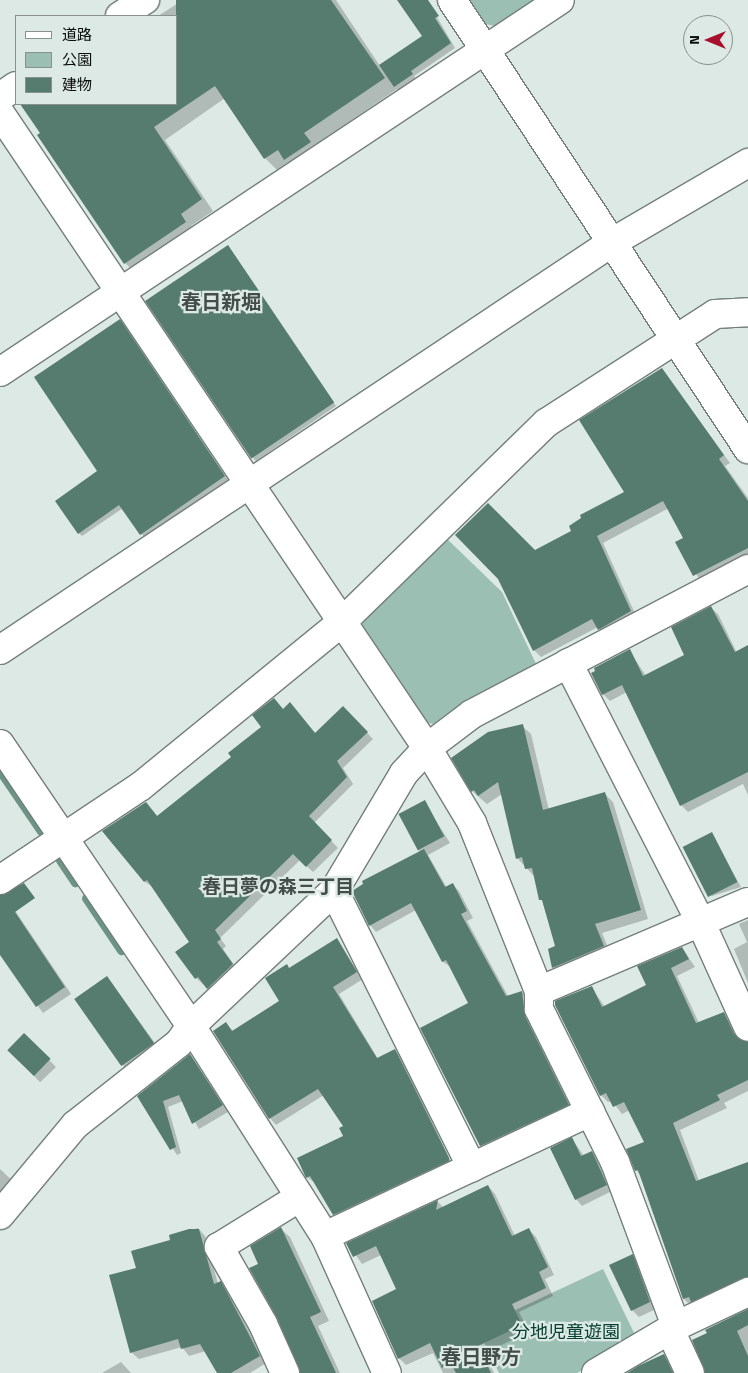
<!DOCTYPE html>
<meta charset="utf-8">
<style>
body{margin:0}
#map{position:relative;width:748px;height:1373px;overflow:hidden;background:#dde9e4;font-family:"Titillium Web","Noto Sans JP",sans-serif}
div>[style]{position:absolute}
.green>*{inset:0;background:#9bbfb2}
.shadow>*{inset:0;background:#0003;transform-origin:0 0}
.stream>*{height:9px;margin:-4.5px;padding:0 4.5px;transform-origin:4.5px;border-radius:4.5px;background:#6c9485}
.building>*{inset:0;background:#557c6e;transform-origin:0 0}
.roads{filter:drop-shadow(1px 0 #747f7b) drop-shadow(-1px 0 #747f7b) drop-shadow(0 1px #747f7b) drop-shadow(0 -1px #747f7b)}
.minor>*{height:28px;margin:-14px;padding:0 14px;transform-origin:14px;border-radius:14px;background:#fff}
span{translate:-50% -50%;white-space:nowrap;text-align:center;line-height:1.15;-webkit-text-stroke:4.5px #dde9e4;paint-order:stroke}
.park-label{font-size:18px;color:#054031}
.neighbourhood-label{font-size:19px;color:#434d49;font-weight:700}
.quarter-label{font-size:20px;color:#434d49;font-weight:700}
.legend{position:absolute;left:15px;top:15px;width:162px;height:90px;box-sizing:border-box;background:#dde9e4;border:1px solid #88918d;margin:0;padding:6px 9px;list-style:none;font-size:15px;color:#090d0b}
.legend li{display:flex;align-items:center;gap:10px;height:25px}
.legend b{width:25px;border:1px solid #88918d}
.north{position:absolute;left:683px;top:15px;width:50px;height:50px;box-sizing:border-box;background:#dde9e4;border:1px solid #88918d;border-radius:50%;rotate:270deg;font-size:14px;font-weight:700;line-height:20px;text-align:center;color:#090d0b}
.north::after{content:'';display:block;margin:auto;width:18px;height:22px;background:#a8112d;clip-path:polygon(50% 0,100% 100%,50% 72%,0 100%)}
</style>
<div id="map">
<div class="green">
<i style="clip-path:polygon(465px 0,534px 0,496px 26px,480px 23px)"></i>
<i style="clip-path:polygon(444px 536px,502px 592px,537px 666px,463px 702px,433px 724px,420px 721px,362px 631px,363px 617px)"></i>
<i style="clip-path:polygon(603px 1269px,637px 1339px,577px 1373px,499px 1373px,477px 1328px)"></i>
</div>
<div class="shadow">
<i style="clip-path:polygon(183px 0,336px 0,380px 66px,423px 36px,400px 0,427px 0,455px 48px,414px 76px,416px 79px,400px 91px,397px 89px,315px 145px,321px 154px,297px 171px,288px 162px,277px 170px,265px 158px,225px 98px,165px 140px,213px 211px,191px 226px,197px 234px,137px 274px,125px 263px,41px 133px,32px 104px,176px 104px,176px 16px,158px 16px)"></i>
<i style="clip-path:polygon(231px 250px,336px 406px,256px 461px,253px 458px)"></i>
<i style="clip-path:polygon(123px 324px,228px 480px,144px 537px,123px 508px,82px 536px,79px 533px,99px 472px)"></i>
<i style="clip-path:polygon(662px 370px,730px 463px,725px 466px,748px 498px,748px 558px,701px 582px,677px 542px,684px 538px,669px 508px,603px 543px,637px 618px,606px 636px,598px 627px,541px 657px,534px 650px,499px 578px,535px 552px,573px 531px,625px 492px)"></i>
<i style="clip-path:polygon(711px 608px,718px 614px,737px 653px,748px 647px,748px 795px,743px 784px,688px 812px,681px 805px,627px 692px,610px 701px,603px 694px,629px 650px,646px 676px,686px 656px)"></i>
<i style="clip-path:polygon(290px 704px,316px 734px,343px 708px,373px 739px,343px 768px,353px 784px,314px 823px,338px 848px,313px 872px,300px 860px,220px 938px,226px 946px,223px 949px,239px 972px,215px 995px,196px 978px,191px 943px,153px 887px,145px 882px,146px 803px,158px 817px,233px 757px)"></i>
<i style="clip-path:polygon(522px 726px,531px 734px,549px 810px,604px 793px,613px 802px,648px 919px,602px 933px,611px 955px,562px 976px,554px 968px,549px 949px,556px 946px,535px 877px,517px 858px,502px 794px,487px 804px,472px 791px)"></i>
<i style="clip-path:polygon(424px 802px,450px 843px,428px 855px,447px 888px,453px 885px,459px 891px,473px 918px,467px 921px,508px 996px,522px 992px,528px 998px,575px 1111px,487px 1152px,481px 1146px,470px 1003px,451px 967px,443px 962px,416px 910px,376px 932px,370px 925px,420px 852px,418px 850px)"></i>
<i style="clip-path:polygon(712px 834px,741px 887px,712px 896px,706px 890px)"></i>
<i style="clip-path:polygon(0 908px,14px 909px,71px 994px,43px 1013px,0 954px)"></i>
<i style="clip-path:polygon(748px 920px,748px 983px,734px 949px,747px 942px,739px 924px)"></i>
<i style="clip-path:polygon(336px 940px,363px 979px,339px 994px,378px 1059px,395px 1050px,401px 1057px,454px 1168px,341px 1221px,315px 1183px,307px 1177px,345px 1137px,345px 1126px,324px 1095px,276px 1125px,270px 1118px,226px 1024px,234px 1032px,281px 1001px,287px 966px,290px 969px)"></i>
<i style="clip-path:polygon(682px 948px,695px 967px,677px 976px,699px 1023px,724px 1014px,748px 1052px,748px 1091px,724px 1103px,727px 1108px,680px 1130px,699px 1181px,748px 1164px,748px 1287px,691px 1306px,684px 1299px,641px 1176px,636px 1170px,646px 1143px,630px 1110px,622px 1114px,612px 1101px,608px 1102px,601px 1095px,591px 987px,605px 1007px,648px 986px)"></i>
<i style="left:107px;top:977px;width:90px;height:39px;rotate:54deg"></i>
<i style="left:24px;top:1034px;width:46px;height:22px;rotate:46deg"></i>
<i style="clip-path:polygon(190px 1055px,228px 1112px,199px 1129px,183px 1101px,168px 1107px,181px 1153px,177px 1155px,139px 1096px)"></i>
<i style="clip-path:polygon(572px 1139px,584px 1156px,592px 1152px,598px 1158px,612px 1191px,582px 1206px,576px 1199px)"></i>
<i style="clip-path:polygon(0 1169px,17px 1185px,0 1205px)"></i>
<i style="clip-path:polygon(488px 1186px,495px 1194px,515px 1236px,528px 1229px,536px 1237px,554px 1275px,545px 1279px,553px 1296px,519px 1312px,529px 1332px,485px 1353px,494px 1373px,443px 1373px,433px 1353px,406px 1365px,399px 1358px,398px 1290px,381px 1255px,362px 1264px,348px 1244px,438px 1202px,443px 1207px)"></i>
<i style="clip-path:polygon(198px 1228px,205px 1236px,218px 1284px,227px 1290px,266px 1363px,250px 1373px,219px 1373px,206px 1351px,189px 1356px,182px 1347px,139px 1359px,131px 1352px,137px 1268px,171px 1241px,170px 1236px)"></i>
<i style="clip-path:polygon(281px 1229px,290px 1237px,329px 1321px,318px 1326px,340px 1373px,301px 1373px,260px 1265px)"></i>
<i style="clip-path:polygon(632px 1256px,639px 1262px,656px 1309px,639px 1317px,632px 1310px)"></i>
<i style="clip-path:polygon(748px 1311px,748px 1373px,707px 1373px)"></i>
<i style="clip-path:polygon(664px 1355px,676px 1373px,630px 1373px)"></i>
<i style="clip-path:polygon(121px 1362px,131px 1373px,102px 1373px)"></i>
</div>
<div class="stream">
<i style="left:0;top:771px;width:73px;rotate:55.7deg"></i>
<i style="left:60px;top:860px;width:27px;rotate:56deg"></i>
<i style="left:86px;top:898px;width:63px;rotate:56.1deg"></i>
</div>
<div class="building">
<i style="clip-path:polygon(176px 0,331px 0,385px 78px,304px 133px,311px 142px,284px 160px,278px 150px,264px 159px,215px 86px,154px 127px,202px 199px,181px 214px,186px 222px,124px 264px,37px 135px,40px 133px,20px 104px,176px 104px)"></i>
<i style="clip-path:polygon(397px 0,428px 0,439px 16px,435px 18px,451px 43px,411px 71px,413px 74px,394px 87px,379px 65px,422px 36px)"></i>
<i style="left:228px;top:245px;width:190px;height:100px;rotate:56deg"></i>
<i style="clip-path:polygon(120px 319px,225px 476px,140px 535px,119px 505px,78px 534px,55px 501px,97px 471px,34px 377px)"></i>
<i style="clip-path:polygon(662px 368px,724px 455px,719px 459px,748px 501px,748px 548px,693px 576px,675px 542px,683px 538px,663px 501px,597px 536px,631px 611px,598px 630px,592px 619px,533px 651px,498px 579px,455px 535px,488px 503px,535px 550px,571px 531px,569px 526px,581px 518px,580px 515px,624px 492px,579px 420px)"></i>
<i style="clip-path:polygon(711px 606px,735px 652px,748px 645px,748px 772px,680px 806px,622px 685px,602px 695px,591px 673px,595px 671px,594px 668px,630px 649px,643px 676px,684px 655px,671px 627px)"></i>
<i style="clip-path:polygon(274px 698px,283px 709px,290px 702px,315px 733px,343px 706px,368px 732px,337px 761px,347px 777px,309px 816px,332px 840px,306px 867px,293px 854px,215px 930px,221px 939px,217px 942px,233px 964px,207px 989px,198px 977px,195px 979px,175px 952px,189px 942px,147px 880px,144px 882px,102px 831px,146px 802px,157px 816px,231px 757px,228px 753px,261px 727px,252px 715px)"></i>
<i style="clip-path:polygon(523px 724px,543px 810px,605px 792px,641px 910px,595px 924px,604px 946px,552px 968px,548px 949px,555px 946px,542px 900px,539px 900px,532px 868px,525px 869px,522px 857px,516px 859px,498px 782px,478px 796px,474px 790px,471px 792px,451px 758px,488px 732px)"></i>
<i style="left:425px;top:800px;width:41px;height:30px;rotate:62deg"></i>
<i style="left:712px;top:832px;width:56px;height:33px;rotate:63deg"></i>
<i style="clip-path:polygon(424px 849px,445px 887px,453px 883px,467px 911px,461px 914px,506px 996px,522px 991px,525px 1016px,569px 1105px,480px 1146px,420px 1028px,468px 1003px,446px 960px,442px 962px,411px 903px,369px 926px,352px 891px,363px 884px,362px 881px)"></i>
<i style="clip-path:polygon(24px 883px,35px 898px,15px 912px,65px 987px,36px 1007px,0 955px,0 895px)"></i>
<i style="clip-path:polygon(337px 938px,357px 972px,333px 987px,377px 1058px,395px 1049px,449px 1158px,449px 1161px,333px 1215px,310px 1176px,306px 1178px,297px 1158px,343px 1136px,339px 1128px,343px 1126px,318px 1089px,269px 1119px,213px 1031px,226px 1022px,232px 1031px,279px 1001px,265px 978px,287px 964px,289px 968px)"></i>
<i style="clip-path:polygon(682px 947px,689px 959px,671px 968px,696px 1023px,724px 1012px,734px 1034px,748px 1042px,748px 1080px,717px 1095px,720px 1100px,673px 1123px,696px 1181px,748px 1162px,748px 1277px,691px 1302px,689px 1297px,683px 1299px,638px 1170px,635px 1171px,626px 1149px,644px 1142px,624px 1102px,613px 1107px,606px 1093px,600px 1096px,555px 1005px,555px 1001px,592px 986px,602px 1007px,646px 985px,637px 966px)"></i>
<i style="left:107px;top:976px;width:82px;height:40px;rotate:55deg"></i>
<i style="left:24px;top:1033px;width:37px;height:24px;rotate:44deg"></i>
<i style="clip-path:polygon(190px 1054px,223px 1105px,192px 1124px,179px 1095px,163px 1101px,176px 1147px,170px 1150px,137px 1096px)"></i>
<i style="clip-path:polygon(572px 1137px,581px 1156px,592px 1151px,607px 1185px,575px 1200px,550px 1148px)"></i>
<i style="clip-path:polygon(488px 1185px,512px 1236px,529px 1228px,548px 1267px,539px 1272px,546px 1288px,512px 1304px,522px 1325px,478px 1346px,491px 1373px,456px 1373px,451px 1364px,442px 1368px,430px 1343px,398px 1359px,372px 1301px,396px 1289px,376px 1246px,353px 1257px,346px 1243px,438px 1200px,436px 1210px)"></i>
<i style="clip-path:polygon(281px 1227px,321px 1312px,310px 1317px,336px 1373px,300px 1373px,277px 1318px,249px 1268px,258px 1264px,250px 1246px)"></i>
<i style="clip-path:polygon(189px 1229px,199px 1229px,214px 1284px,221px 1281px,260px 1356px,231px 1373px,217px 1373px,200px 1344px,181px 1349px,178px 1339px,130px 1353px,109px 1275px,136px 1268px,131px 1251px,170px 1240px,169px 1235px)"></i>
<i style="clip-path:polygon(633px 1254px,650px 1302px,631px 1311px,609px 1265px)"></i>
<i style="clip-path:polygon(748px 1309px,748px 1325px,737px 1331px,748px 1356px,748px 1373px,705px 1373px,692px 1340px,707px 1333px,705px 1330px)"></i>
<i style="clip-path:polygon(664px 1354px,673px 1373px,627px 1373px,638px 1366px)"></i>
</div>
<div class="roads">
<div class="minor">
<i style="left:452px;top:0;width:538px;rotate:56.61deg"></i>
<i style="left:120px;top:16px;width:30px;rotate:-33deg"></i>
<i style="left:0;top:97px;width:19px;rotate:-35deg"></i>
<i style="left:0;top:113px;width:765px;rotate:56.08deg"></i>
<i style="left:427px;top:748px;width:87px;rotate:59deg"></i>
<i style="left:472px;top:823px;width:181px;rotate:68.3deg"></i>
<i style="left:539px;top:991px;width:18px;rotate:90deg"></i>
<i style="left:539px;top:1009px;width:171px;rotate:63.6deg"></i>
<i style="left:615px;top:1162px;width:175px;rotate:69.6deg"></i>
<i style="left:0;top:372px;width:672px;rotate:-33.6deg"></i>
<i style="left:0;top:650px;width:734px;rotate:-33.67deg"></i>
<i style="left:611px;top:243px;width:159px;rotate:-30.3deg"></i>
<i style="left:568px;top:663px;width:290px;rotate:62.9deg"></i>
<i style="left:700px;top:921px;width:116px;rotate:65.6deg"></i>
<i style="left:0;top:744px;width:341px;rotate:55.9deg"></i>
<i style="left:191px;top:1026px;width:249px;rotate:57.5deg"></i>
<i style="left:325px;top:1236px;width:150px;rotate:65.7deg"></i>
<i style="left:0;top:880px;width:169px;rotate:-33.7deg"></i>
<i style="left:141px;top:786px;width:259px;rotate:-39.2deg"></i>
<i style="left:342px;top:622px;width:285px;rotate:-44.3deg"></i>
<i style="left:546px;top:423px;width:201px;rotate:-32.8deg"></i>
<i style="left:715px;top:314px;width:33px;rotate:-3deg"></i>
<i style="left:334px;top:891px;width:309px;rotate:63.5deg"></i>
<i style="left:539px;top:991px;width:227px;rotate:-23.1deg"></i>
<i style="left:0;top:1215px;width:117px;rotate:-50.2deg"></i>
<i style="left:75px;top:1125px;width:132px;rotate:-38.3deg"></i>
<i style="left:179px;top:1043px;width:21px;rotate:-55deg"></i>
<i style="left:191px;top:1026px;width:197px;rotate:-43.4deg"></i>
<i style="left:334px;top:891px;width:137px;rotate:-59.3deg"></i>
<i style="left:404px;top:773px;width:34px;rotate:-47deg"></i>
<i style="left:427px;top:748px;width:56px;rotate:-37.1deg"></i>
<i style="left:472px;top:714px;width:312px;rotate:-27.7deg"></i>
<i style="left:325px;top:1236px;width:293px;rotate:-25.1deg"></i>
<i style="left:670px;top:1330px;width:47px;rotate:65.1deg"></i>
<i style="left:285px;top:1373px;width:54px;rotate:-114.2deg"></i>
<i style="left:263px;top:1324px;width:89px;rotate:-119.7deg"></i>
<i style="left:219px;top:1247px;width:95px;rotate:-31.7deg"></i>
<i style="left:596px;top:1373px;width:93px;rotate:-30.4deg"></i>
<i style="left:676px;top:1326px;width:80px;rotate:-25.3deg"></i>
</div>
</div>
<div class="park-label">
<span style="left:566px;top:1332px">分地児童遊園</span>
</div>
<div class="neighbourhood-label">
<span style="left:278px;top:886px">春日夢の森三丁目</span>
</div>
<div class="quarter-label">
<span style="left:221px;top:301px">春日新堀</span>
<span style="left:481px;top:1356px">春日野方</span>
</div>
<ul class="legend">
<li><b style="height:6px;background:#fff"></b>道路</li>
<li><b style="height:14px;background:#9bbfb2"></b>公園</li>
<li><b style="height:14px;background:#557c6e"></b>建物</li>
</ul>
<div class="north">N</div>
</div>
